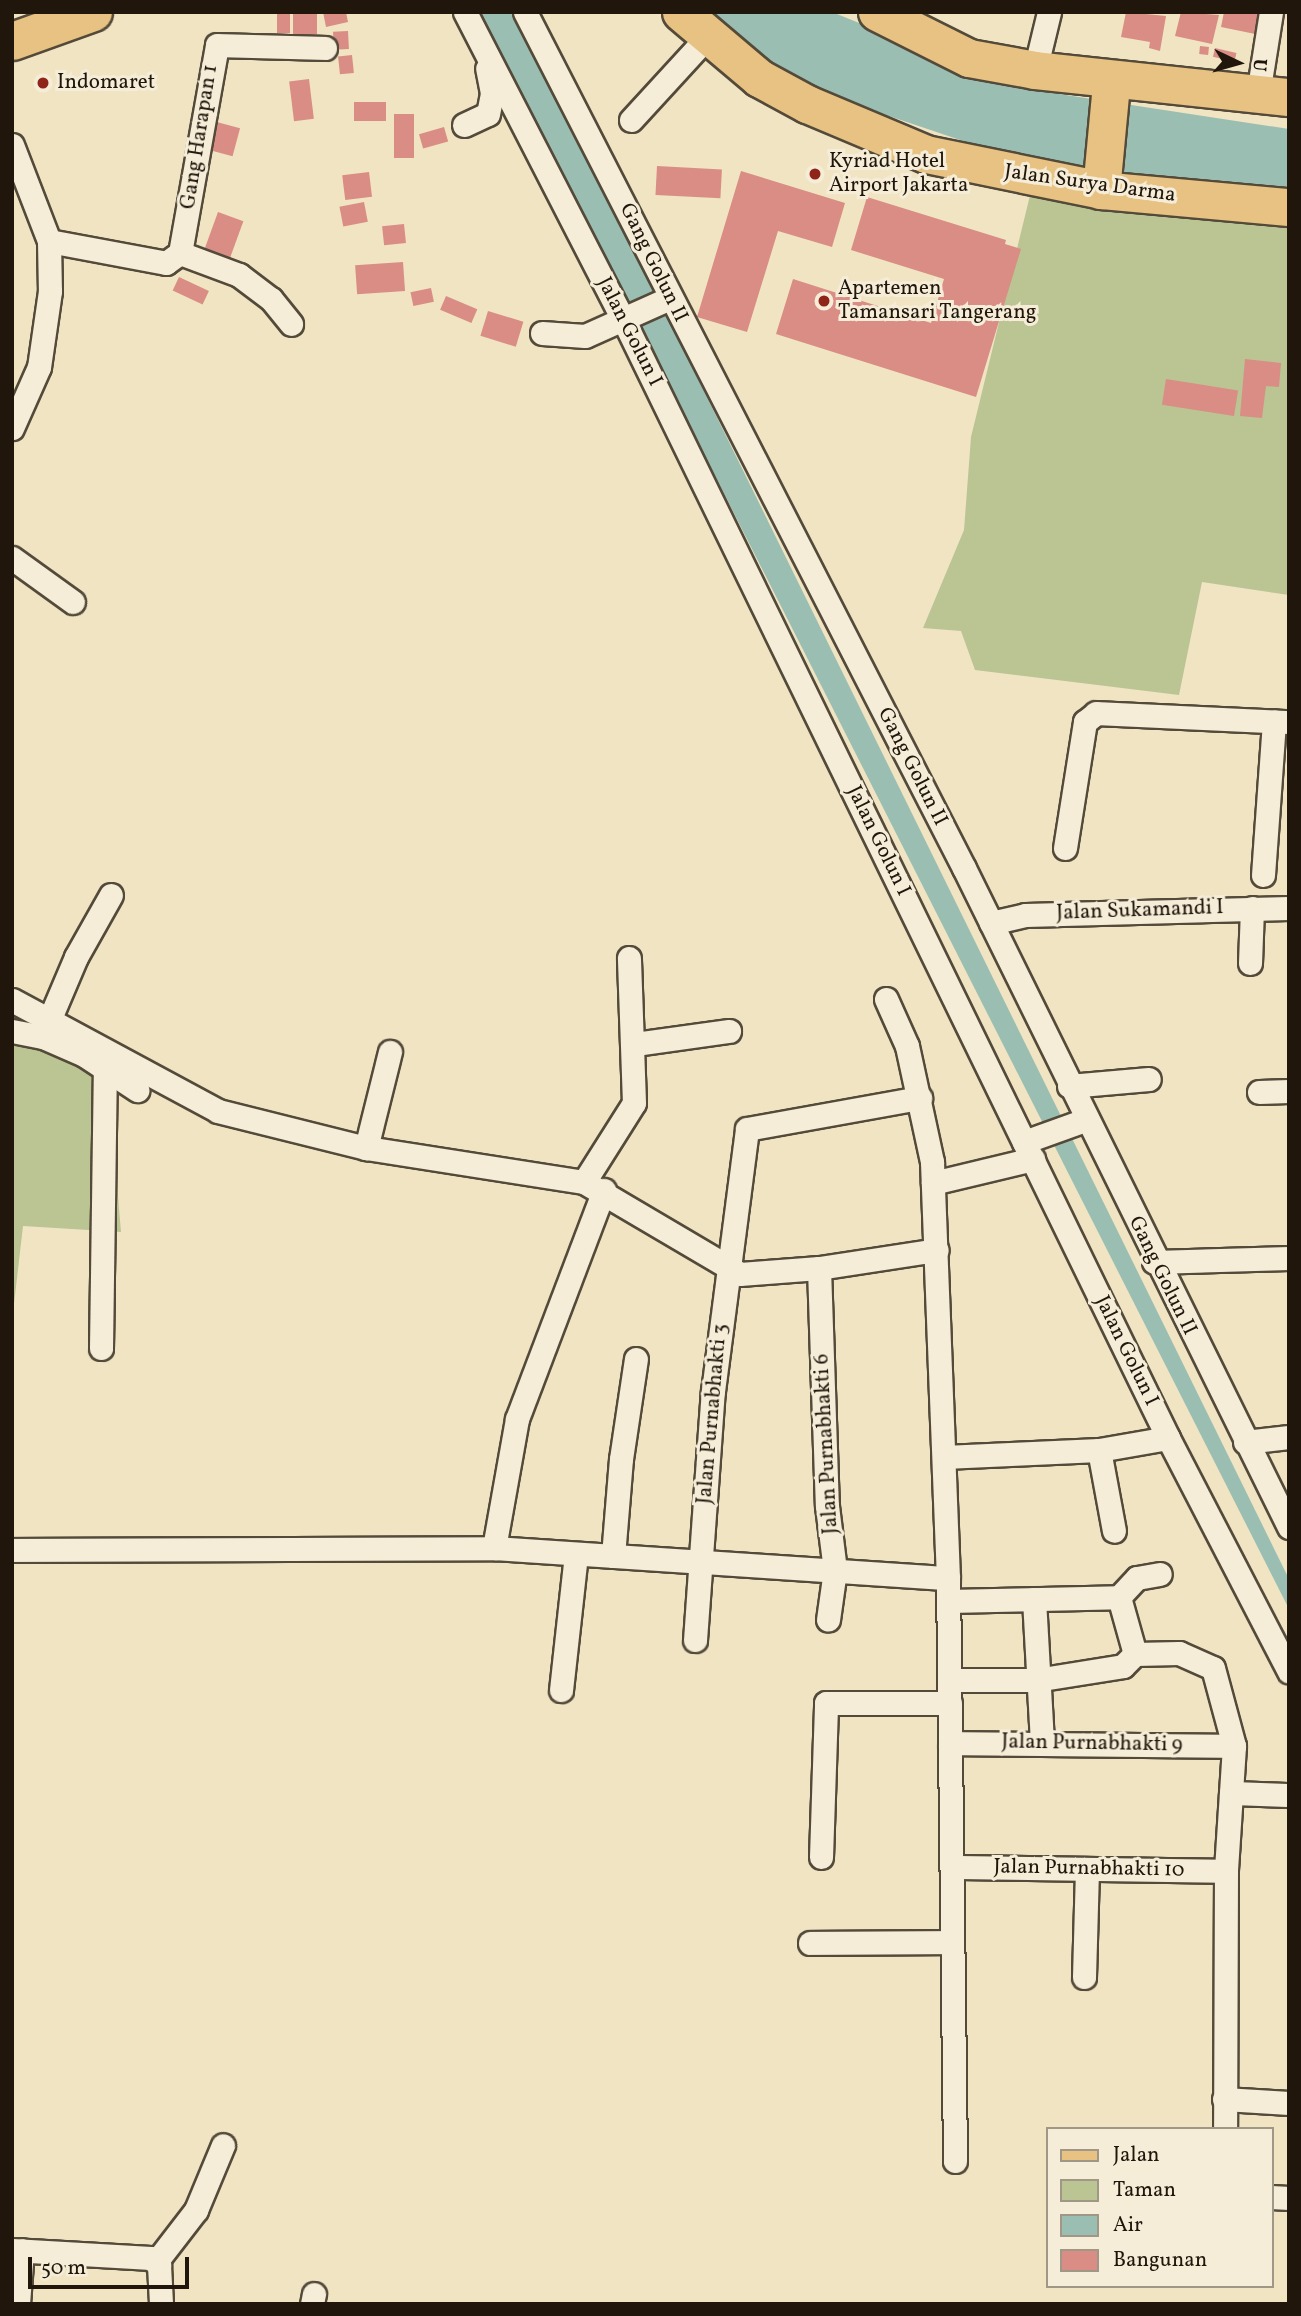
<!DOCTYPE html>
<style>
body{margin:0}
#map{position:relative;width:1301px;height:2316px;overflow:hidden;background:#f0e4c3;font-family:Vollkorn,serif}
div>[style]{position:absolute}
.green>*{inset:0;background:#bbc493}
.water>*{inset:0;background:#9abfb2}
.building>*{inset:0;background:#d98d84;transform-origin:0 0}
.roads{filter:drop-shadow(2px 0 #544a3a) drop-shadow(-2px 0 #544a3a) drop-shadow(0 2px #544a3a) drop-shadow(0 -2px #544a3a)}
.minor>*{height:23px;margin:-11.5px;padding:0 11.5px;transform-origin:11.5px;border-radius:11.5px;background:#f5edd8}
.primary>*{height:37px;margin:-18.5px;padding:0 18.5px;transform-origin:18.5px;border-radius:18.5px;background:#e8c282}
.dots>*{width:19px;height:19px;translate:-50% -50%;box-sizing:border-box;border:4px solid #f5edd8;border-radius:50%}
span{translate:-50% -50%;white-space:nowrap;text-align:center;line-height:1.15;-webkit-text-stroke:6px #f5edd8;paint-order:stroke}
.poi-label{font-size:21px;color:#20160c}
.left{translate:0 -50%;text-align:left}
.street-label{font-size:21px;color:#20160c}
.frame{position:absolute;inset:0;border:14px solid #20160c;pointer-events:none}
.legend{position:absolute;left:1046px;top:2127px;width:228px;height:161px;box-sizing:border-box;background:#f5edd8;border:2px solid #a09786;margin:0;padding:9px 12px;list-style:none;font-size:21px;color:#20160c}
.legend li{display:flex;align-items:center;gap:14px;height:35px}
.legend b{width:35px;border:2px solid #a09786}
.north{position:absolute;left:1203px;top:28px;width:70px;height:70px;-webkit-text-stroke:5px #f5edd8;paint-order:stroke;rotate:95deg;font-size:19px;font-weight:700;line-height:28px;text-align:center;color:#20160c}
.north::after{content:'';display:block;margin:auto;width:24px;height:32px;background:#20160c;clip-path:polygon(50% 0,100% 100%,50% 72%,0 100%)}
.scale{position:absolute;left:28px;top:2257px;width:161px;height:32px;box-sizing:border-box;border:4px solid #20160c;border-top:0;padding-left:9px;font-size:21px;line-height:24px;white-space:nowrap;color:#20160c;-webkit-text-stroke:5px #f5edd8;paint-order:stroke}
</style>
<div id="map">
<div class="green">
<i style="clip-path:polygon(1034px 179px,1289px 200px,1289px 595px,1202px 582px,1179px 695px,975px 670px,961px 631px,923px 628px,964px 530px,971px 437px)"></i>
<i style="clip-path:polygon(12px 999px,106px 1053px,121px 1232px,23px 1226px,14px 1304px)"></i>
</div>
<div class="water">
<i style="clip-path:polygon(480px 12px,513px 12px,633px 247px,1289px 1579px,1289px 1609px)"></i>
<i style="clip-path:polygon(706px 12px,832px 12px,1020px 88px,1289px 129px,1289px 189px,1031px 164px,791px 83px)"></i>
</div>
<div class="building">
<i style="left:277px;top:12px;width:13px;height:21px"></i>
<i style="left:293px;top:12px;width:24px;height:22px"></i>
<i style="clip-path:polygon(323px 12px,346px 12px,348px 22px,326px 27px)"></i>
<i style="clip-path:polygon(1126px 12px,1166px 16px,1160px 51px,1149px 48px,1150px 42px,1121px 37px)"></i>
<i style="clip-path:polygon(1181px 12px,1219px 15px,1212px 44px,1175px 36px)"></i>
<i style="clip-path:polygon(1224px 12px,1270px 15px,1265px 36px,1221px 27px)"></i>
<i style="left:348px;top:31px;width:18px;height:15px;rotate:87deg"></i>
<i style="left:1200px;top:46px;width:9px;height:8px;rotate:6deg"></i>
<i style="left:1215px;top:48px;width:22px;height:9px;rotate:13deg"></i>
<i style="left:352px;top:55px;width:18px;height:14px;rotate:84deg"></i>
<i style="left:309px;top:79px;width:40px;height:20px;rotate:83deg"></i>
<i style="left:354px;top:102px;width:32px;height:19px"></i>
<i style="left:394px;top:114px;width:20px;height:44px"></i>
<i style="left:213px;top:121px;width:28px;height:29px;rotate:15deg"></i>
<i style="left:444px;top:127px;width:15px;height:26px;rotate:74deg"></i>
<i style="left:657px;top:166px;width:65px;height:29px;rotate:3deg"></i>
<i style="clip-path:polygon(741px 171px,845px 203px,832px 247px,778px 231px,747px 332px,697px 317px)"></i>
<i style="left:369px;top:172px;width:25px;height:27px;rotate:83deg"></i>
<i style="clip-path:polygon(867px 197px,1006px 240px,1005px 244px,1021px 249px,976px 397px,776px 334px,793px 279px,931px 323px,944px 279px,851px 250px)"></i>
<i style="left:364px;top:202px;width:20px;height:25px;rotate:79deg"></i>
<i style="left:218px;top:212px;width:27px;height:39px;rotate:20deg"></i>
<i style="left:404px;top:224px;width:19px;height:22px;rotate:84deg"></i>
<i style="left:403px;top:262px;width:29px;height:48px;rotate:86deg"></i>
<i style="left:179px;top:277px;width:33px;height:15px;rotate:25deg"></i>
<i style="left:431px;top:288px;width:14px;height:21px;rotate:78deg"></i>
<i style="left:446px;top:296px;width:34px;height:15px;rotate:23deg"></i>
<i style="left:488px;top:311px;width:37px;height:26px;rotate:17deg"></i>
<i style="clip-path:polygon(1245px 359px,1281px 363px,1279px 387px,1266px 386px,1262px 418px,1240px 416px)"></i>
<i style="left:1166px;top:379px;width:73px;height:26px;rotate:9deg"></i>
</div>
<div class="roads">
<div class="minor">
<i style="left:465px;top:12px;width:348px;rotate:62.8deg"></i>
<i style="left:624px;top:321px;width:1242px;rotate:64.03deg"></i>
<i style="left:1168px;top:1438px;width:263px;rotate:62.6deg"></i>
<i style="left:525px;top:12px;width:962px;rotate:62.85deg"></i>
<i style="left:964px;top:868px;width:735px;rotate:63.75deg"></i>
<i style="left:1035px;top:70px;width:60px;rotate:-76.4deg"></i>
<i style="left:1258px;top:94px;width:83px;rotate:-81deg"></i>
<i style="left:631px;top:120px;width:113px;rotate:-47.5deg"></i>
<i style="left:464px;top:125px;width:26px;rotate:-25deg"></i>
<i style="left:488px;top:114px;width:21px;rotate:-79deg"></i>
<i style="left:492px;top:93px;width:25px;rotate:-101deg"></i>
<i style="left:12px;top:145px;width:103px;rotate:68.9deg"></i>
<i style="left:49px;top:241px;width:50px;rotate:88.9deg"></i>
<i style="left:50px;top:291px;width:77px;rotate:98.2deg"></i>
<i style="left:39px;top:367px;width:67px;rotate:113.9deg"></i>
<i style="left:49px;top:241px;width:119px;rotate:10.6deg"></i>
<i style="left:166px;top:263px;width:17px;rotate:-36deg"></i>
<i style="left:180px;top:253px;width:211px;rotate:-79.9deg"></i>
<i style="left:217px;top:45px;width:108px;rotate:1.6deg"></i>
<i style="left:180px;top:253px;width:63px;rotate:20.4deg"></i>
<i style="left:239px;top:275px;width:40px;rotate:37deg"></i>
<i style="left:271px;top:299px;width:32px;rotate:51deg"></i>
<i style="left:542px;top:333px;width:43px;rotate:4deg"></i>
<i style="left:585px;top:336px;width:93px;rotate:-24.1deg"></i>
<i style="left:12px;top:558px;width:75px;rotate:35.8deg"></i>
<i style="left:1065px;top:848px;width:128px;rotate:-81deg"></i>
<i style="left:1085px;top:722px;width:14px;rotate:-39deg"></i>
<i style="left:1096px;top:713px;width:193px;rotate:2.7deg"></i>
<i style="left:1263px;top:875px;width:154px;rotate:-85.9deg"></i>
<i style="left:991px;top:923px;width:35px;rotate:-13deg"></i>
<i style="left:1025px;top:915px;width:264px;rotate:-1.5deg"></i>
<i style="left:1250px;top:963px;width:55px;rotate:-87.9deg"></i>
<i style="left:886px;top:999px;width:51px;rotate:65.9deg"></i>
<i style="left:907px;top:1046px;width:119px;rotate:77.8deg"></i>
<i style="left:932px;top:1162px;width:416px;rotate:87.8deg"></i>
<i style="left:948px;top:1578px;width:583px;rotate:89.31deg"></i>
<i style="left:12px;top:1000px;width:234px;rotate:28.3deg"></i>
<i style="left:218px;top:1111px;width:153px;rotate:14deg"></i>
<i style="left:366px;top:1148px;width:221px;rotate:8.9deg"></i>
<i style="left:584px;top:1182px;width:181px;rotate:30.5deg"></i>
<i style="left:740px;top:1274px;width:79px;rotate:-4.3deg"></i>
<i style="left:819px;top:1268px;width:119px;rotate:-8.7deg"></i>
<i style="left:48px;top:1023px;width:72px;rotate:-67deg"></i>
<i style="left:76px;top:957px;width:71px;rotate:-60.6deg"></i>
<i style="left:12px;top:1031px;width:32px;rotate:11deg"></i>
<i style="left:43px;top:1037px;width:45px;rotate:23.7deg"></i>
<i style="left:84px;top:1055px;width:64px;rotate:33.4deg"></i>
<i style="left:635px;top:1044px;width:95px;rotate:-7.9deg"></i>
<i style="left:1069px;top:1086px;width:80px;rotate:-5deg"></i>
<i style="left:1259px;top:1092px;width:30px;rotate:-2deg"></i>
<i style="left:1024px;top:1142px;width:65px;rotate:-19.8deg"></i>
<i style="left:366px;top:1148px;width:99px;rotate:-76deg"></i>
<i style="left:584px;top:1182px;width:93px;rotate:-57.7deg"></i>
<i style="left:634px;top:1103px;width:145px;rotate:-92deg"></i>
<i style="left:933px;top:1183px;width:103px;rotate:-13.5deg"></i>
<i style="left:1154px;top:1262px;width:135px;rotate:-1.7deg"></i>
<i style="left:819px;top:1268px;width:238px;rotate:88.1deg"></i>
<i style="left:827px;top:1506px;width:64px;rotate:82.9deg"></i>
<i style="left:835px;top:1570px;width:50px;rotate:98deg"></i>
<i style="left:101px;top:1348px;width:279px;rotate:-89.2deg"></i>
<i style="left:1245px;top:1442px;width:44px;rotate:-6.5deg"></i>
<i style="left:1099px;top:1450px;width:82px;rotate:79.5deg"></i>
<i style="left:944px;top:1457px;width:155px;rotate:-2.6deg"></i>
<i style="left:1099px;top:1450px;width:70px;rotate:-9.9deg"></i>
<i style="left:494px;top:1548px;width:131px;rotate:-79.9deg"></i>
<i style="left:517px;top:1419px;width:245px;rotate:-69.2deg"></i>
<i style="left:12px;top:1550px;width:482px;rotate:-0.2deg"></i>
<i style="left:494px;top:1548px;width:455px;rotate:3.8deg"></i>
<i style="left:613px;top:1556px;width:97px;rotate:-85.3deg"></i>
<i style="left:621px;top:1459px;width:101px;rotate:-81.5deg"></i>
<i style="left:1119px;top:1597px;width:26px;rotate:-47deg"></i>
<i style="left:1137px;top:1578px;width:23px;rotate:-10deg"></i>
<i style="left:1034px;top:1599px;width:143px;rotate:86.8deg"></i>
<i style="left:949px;top:1601px;width:170px;rotate:-1.3deg"></i>
<i style="left:1119px;top:1597px;width:59px;rotate:74.3deg"></i>
<i style="left:695px;top:1640px;width:250px;rotate:-85.9deg"></i>
<i style="left:713px;top:1391px;width:264px;rotate:-82.6deg"></i>
<i style="left:747px;top:1129px;width:176px;rotate:-10.2deg"></i>
<i style="left:950px;top:1680px;width:86px"></i>
<i style="left:1036px;top:1680px;width:88px;rotate:-9.1deg"></i>
<i style="left:1123px;top:1666px;width:17px;rotate:-45deg"></i>
<i style="left:1135px;top:1654px;width:44px;rotate:-1.3deg"></i>
<i style="left:1179px;top:1653px;width:37px;rotate:24deg"></i>
<i style="left:1213px;top:1668px;width:81px;rotate:74.9deg"></i>
<i style="left:1234px;top:1746px;width:125px;rotate:93.7deg"></i>
<i style="left:1226px;top:1871px;width:258px;rotate:90.2deg"></i>
<i style="left:561px;top:1690px;width:136px;rotate:-83.7deg"></i>
<i style="left:950px;top:1743px;width:284px;rotate:0.6deg"></i>
<i style="left:1231px;top:1793px;width:58px;rotate:2deg"></i>
<i style="left:821px;top:1857px;width:154px;rotate:-88.1deg"></i>
<i style="left:826px;top:1703px;width:124px"></i>
<i style="left:952px;top:1867px;width:274px;rotate:0.8deg"></i>
<i style="left:810px;top:1943px;width:142px;rotate:-0.4deg"></i>
<i style="left:1084px;top:1977px;width:108px;rotate:-88.4deg"></i>
<i style="left:1224px;top:2099px;width:65px;rotate:3.5deg"></i>
<i style="left:1271px;top:2197px;width:18px;rotate:3deg"></i>
<i style="left:12px;top:2250px;width:139px;rotate:3.3deg"></i>
<i style="left:151px;top:2258px;width:11px;rotate:41deg"></i>
<i style="left:159px;top:2265px;width:39px;rotate:87deg"></i>
<i style="left:156px;top:2262px;width:66px;rotate:-52.4deg"></i>
<i style="left:196px;top:2210px;width:70px;rotate:-67.4deg"></i>
<i style="left:18px;top:2304px;width:54px;rotate:-85.8deg"></i>
<i style="left:312px;top:2304px;width:10px;rotate:-79deg"></i>
</div>
<div class="primary">
<i style="left:681px;top:12px;width:102px;rotate:40.2deg"></i>
<i style="left:759px;top:78px;width:55px;rotate:28.4deg"></i>
<i style="left:807px;top:104px;width:129px;rotate:22.8deg"></i>
<i style="left:926px;top:154px;width:179px;rotate:11.6deg"></i>
<i style="left:1101px;top:190px;width:189px;rotate:5.2deg"></i>
<i style="left:877px;top:12px;width:103px;rotate:26.6deg"></i>
<i style="left:969px;top:58px;width:67px;rotate:10.3deg"></i>
<i style="left:1035px;top:70px;width:255px;rotate:6.1deg"></i>
<i style="left:12px;top:41px;width:86px;rotate:-19.7deg"></i>
<i style="left:1101px;top:190px;width:95px;rotate:-84.6deg"></i>
</div>
</div>
<div class="dots">
<i style="left:43px;top:83px;background:#8f2418"></i>
<i style="left:815px;top:174px;background:#8f2418"></i>
<i style="left:824px;top:301px;background:#8f2418"></i>
</div>
<div class="poi-label">
<span class="left" style="left:57px;top:83px">Indomaret</span>
<span class="left" style="left:829px;top:174px">Kyriad Hotel<br>Airport Jakarta</span>
<span class="left" style="left:838px;top:301px">Apartemen<br>Tamansari Tangerang</span>
</div>
<div class="street-label">
<span style="left:200px;top:137px;rotate:-81deg">Gang Harapan 1</span>
<span style="left:1090px;top:184px;rotate:8deg">Jalan Surya Darma</span>
<span style="left:653px;top:263px;rotate:64deg">Gang Golun II</span>
<span style="left:629px;top:332px;rotate:63deg">Jalan Golun I</span>
<span style="left:912px;top:767px;rotate:63deg">Gang Golun II</span>
<span style="left:878px;top:841px;rotate:64deg">Jalan Golun I</span>
<span style="left:1140px;top:911px;rotate:-2deg">Jalan Sukamandi I</span>
<span style="left:1162px;top:1276px;rotate:64deg">Gang Golun II</span>
<span style="left:1126px;top:1351px;rotate:64deg">Jalan Golun I</span>
<span style="left:713px;top:1414px;rotate:-85deg">Jalan Purnabhakti 3</span>
<span style="left:827px;top:1444px;rotate:-93deg">Jalan Purnabhakti 6</span>
<span style="left:1092px;top:1744px;rotate:1deg">Jalan Purnabhakti 9</span>
<span style="left:1089px;top:1869px;rotate:1deg">Jalan Purnabhakti 10</span>
</div>
<div class="frame"></div>
<ul class="legend">
<li><b style="height:9px;background:#e8c282"></b>Jalan</li>
<li><b style="height:19px;background:#bbc493"></b>Taman</li>
<li><b style="height:19px;background:#9abfb2"></b>Air</li>
<li><b style="height:19px;background:#d98d84"></b>Bangunan</li>
</ul>
<div class="north">U</div>
<div class="scale">50 m</div>
</div>
